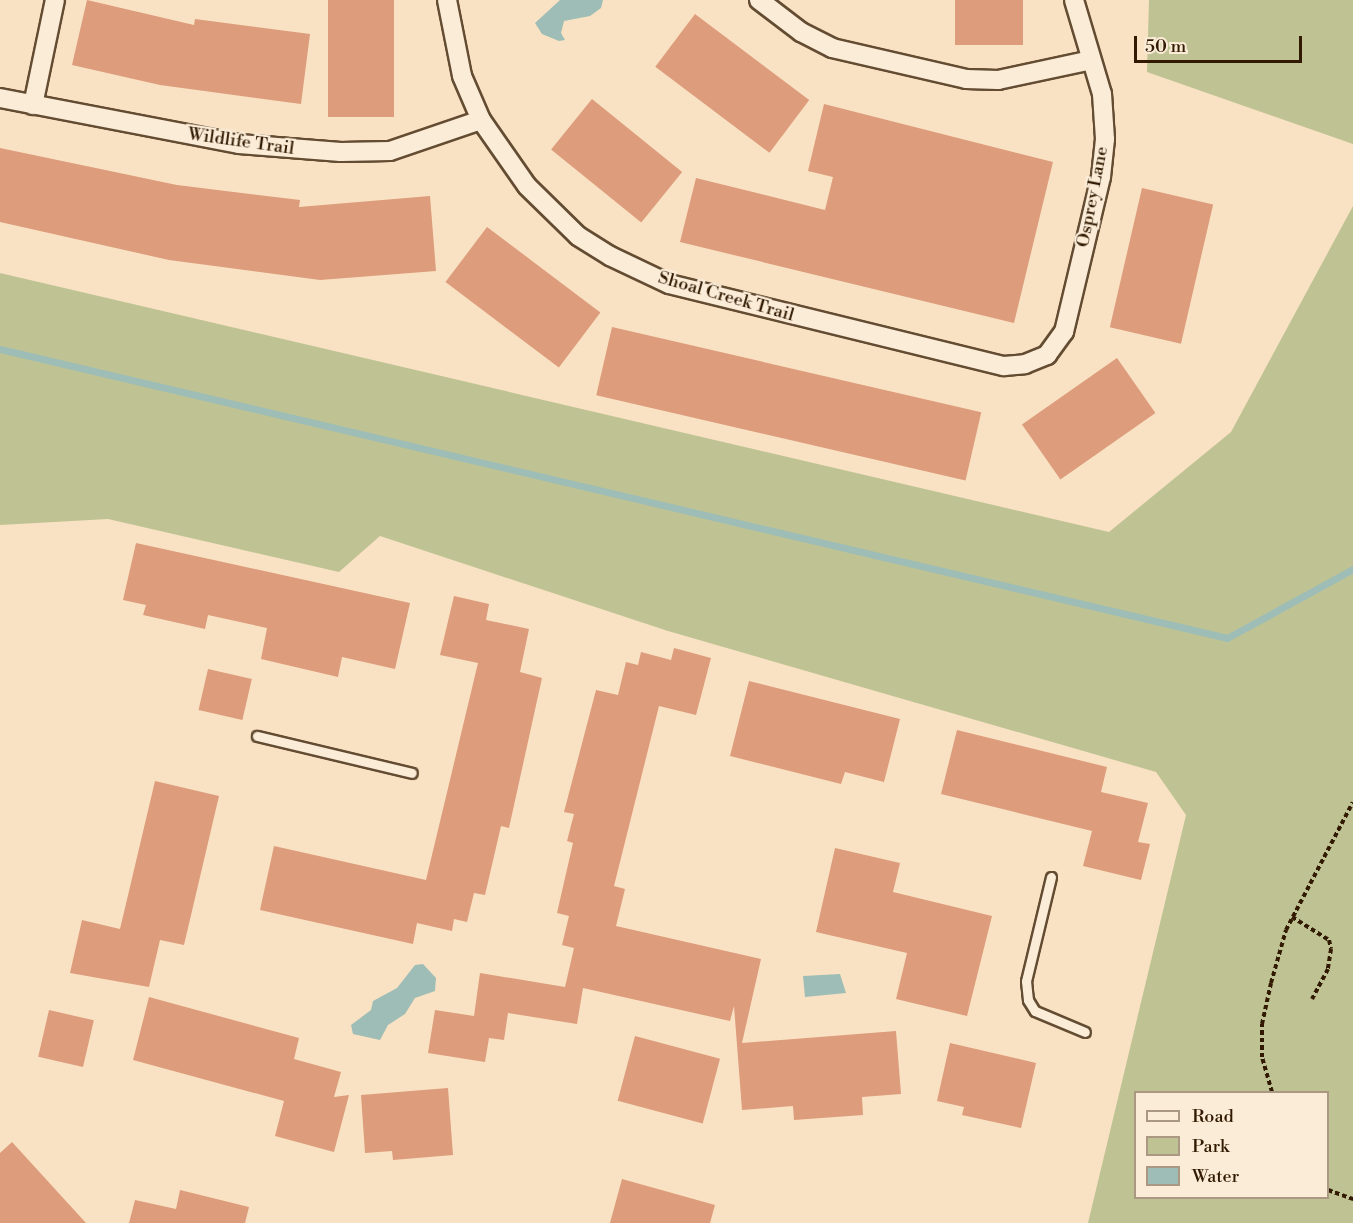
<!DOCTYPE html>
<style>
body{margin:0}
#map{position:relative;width:1353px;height:1223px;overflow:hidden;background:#f9e2c3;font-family:"Libre Bodoni",serif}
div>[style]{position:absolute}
.green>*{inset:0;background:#bfc393}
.water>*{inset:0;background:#9ebdb6}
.stream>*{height:7px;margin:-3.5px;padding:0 3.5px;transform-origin:3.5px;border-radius:3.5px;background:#9ebdb6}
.building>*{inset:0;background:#dd9c7b;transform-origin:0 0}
.path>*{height:4px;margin-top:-2px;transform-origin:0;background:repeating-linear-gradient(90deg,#311a01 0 4.5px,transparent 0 7.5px)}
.roads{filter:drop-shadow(2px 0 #634c32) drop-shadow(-2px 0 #634c32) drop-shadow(0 2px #634c32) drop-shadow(0 -2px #634c32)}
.service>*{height:9px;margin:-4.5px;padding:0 4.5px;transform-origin:4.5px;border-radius:4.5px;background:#fbecd8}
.minor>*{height:18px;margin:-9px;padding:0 9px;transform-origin:9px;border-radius:9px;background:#fbecd8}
span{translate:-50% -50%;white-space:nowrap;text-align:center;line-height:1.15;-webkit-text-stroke:4.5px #fbecd8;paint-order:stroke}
.street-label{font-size:18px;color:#311a01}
.legend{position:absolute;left:1134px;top:1091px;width:195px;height:108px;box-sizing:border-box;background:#fbecd8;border:2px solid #aa9882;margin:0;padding:8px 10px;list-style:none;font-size:18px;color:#311a01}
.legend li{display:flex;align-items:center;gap:12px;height:30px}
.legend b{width:30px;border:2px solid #aa9882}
.scale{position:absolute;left:1134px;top:36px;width:168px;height:27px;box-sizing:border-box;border:3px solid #311a01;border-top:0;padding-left:8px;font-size:18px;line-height:21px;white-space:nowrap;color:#311a01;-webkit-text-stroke:4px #fbecd8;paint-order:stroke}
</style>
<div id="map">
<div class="green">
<i style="clip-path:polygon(1149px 0,1353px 0,1353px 144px,1147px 72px)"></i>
<i style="clip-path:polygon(evenodd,1353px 206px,1353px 1223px,1088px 1223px,1186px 815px,1156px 772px,668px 631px,380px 536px,339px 572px,108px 519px,0 525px,0 273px,1109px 532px,1231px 432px,1353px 206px,1136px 1092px,1328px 1092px,1328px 1198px,1136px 1198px,1136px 1092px)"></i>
</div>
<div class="water">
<i style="clip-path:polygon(560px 0,603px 0,601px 8px,590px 16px,564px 21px,561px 33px,565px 40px,559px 41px,542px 34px,535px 23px)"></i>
<i style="clip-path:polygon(423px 964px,436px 978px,435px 991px,415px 998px,405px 1014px,388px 1025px,380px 1040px,353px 1034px,351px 1025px,371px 1010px,373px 1001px,397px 988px,415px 965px)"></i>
<i style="clip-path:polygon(840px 974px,846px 993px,805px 997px,803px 976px)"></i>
</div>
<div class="stream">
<i style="left:0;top:349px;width:1261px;rotate:13.25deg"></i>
<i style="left:1227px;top:638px;width:144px;rotate:-28.7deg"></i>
</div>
<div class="building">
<i style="clip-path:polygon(87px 0,194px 25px,195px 19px,310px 34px,301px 104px,160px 85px,72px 65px)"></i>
<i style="left:328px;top:0;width:66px;height:117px"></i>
<i style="left:955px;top:0;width:68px;height:45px"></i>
<i style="left:695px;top:14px;width:143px;height:66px;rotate:37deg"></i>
<i style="left:592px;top:99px;width:116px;height:65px;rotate:39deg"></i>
<i style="clip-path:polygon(824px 104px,1053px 162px,1014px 323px,680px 242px,696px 178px,825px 210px,833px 177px,808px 171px)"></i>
<i style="clip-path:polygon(0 148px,177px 185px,300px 200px,299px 207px,430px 196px,436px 271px,320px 280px,169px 260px,0 222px)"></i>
<i style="left:1142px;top:188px;width:73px;height:143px;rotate:13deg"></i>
<i style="left:487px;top:227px;width:142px;height:69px;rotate:37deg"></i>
<i style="left:612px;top:327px;width:379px;height:70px;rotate:13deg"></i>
<i style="left:1117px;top:358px;width:67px;height:116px;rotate:55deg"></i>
<i style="clip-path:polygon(136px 543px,410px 603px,395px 669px,342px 657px,338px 677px,261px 659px,267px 628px,208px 615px,205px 629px,143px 615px,146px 605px,123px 600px)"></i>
<i style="clip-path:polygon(454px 596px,489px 604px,486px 620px,529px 629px,520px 672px,542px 678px,509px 828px,501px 826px,485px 895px,474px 893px,467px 922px,454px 919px,452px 931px,417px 923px,413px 944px,260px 910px,274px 846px,426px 880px,478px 663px,440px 655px)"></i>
<i style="clip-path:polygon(674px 648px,711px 658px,696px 715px,659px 706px,614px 886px,625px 889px,616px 926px,761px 959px,742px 1043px,896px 1031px,901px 1094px,862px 1097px,863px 1115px,794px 1120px,793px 1106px,742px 1110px,734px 1006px,730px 1021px,583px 988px,577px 1024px,508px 1013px,504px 1040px,489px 1038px,485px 1062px,428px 1053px,435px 1010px,474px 1016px,480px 973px,565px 987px,574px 948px,562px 945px,569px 916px,557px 913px,573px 843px,567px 841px,574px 814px,564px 812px,596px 690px,618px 695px,626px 662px,638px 665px,641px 652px,671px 660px)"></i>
<i style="left:208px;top:669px;width:45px;height:42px;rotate:13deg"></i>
<i style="clip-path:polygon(749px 681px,900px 719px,884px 782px,845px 772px,841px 784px,730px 756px)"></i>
<i style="clip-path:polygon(957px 730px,1107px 767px,1101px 792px,1148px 803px,1138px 842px,1150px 844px,1141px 880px,1083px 866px,1092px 831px,941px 794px)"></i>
<i style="clip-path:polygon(155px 781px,219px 796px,184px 945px,160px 940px,149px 987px,70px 973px,82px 920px,120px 929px)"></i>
<i style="clip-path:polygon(835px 848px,900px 863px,893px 892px,992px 916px,967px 1016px,896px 999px,907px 953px,816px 932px)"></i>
<i style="clip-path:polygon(149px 997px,299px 1038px,294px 1059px,341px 1072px,334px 1097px,349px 1095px,334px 1152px,275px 1136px,284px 1101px,133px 1060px)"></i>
<i style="left:49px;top:1010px;width:46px;height:48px;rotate:13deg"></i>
<i style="left:635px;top:1036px;width:88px;height:67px;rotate:15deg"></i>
<i style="clip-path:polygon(950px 1043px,1036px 1063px,1021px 1128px,962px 1115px,964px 1107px,937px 1101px)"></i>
<i style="clip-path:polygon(448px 1088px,453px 1155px,393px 1160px,392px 1151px,365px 1153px,361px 1095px)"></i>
<i style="clip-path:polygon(12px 1142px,86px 1223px,0 1223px,0 1153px)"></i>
<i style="clip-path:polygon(622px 1179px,715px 1205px,710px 1223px,610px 1223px)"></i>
<i style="clip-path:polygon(180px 1190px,249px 1207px,245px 1223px,129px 1223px,135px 1200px,176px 1209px)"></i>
</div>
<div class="path">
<i style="left:1292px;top:917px;width:44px;rotate:31.9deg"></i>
<i style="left:1329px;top:940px;width:9px;rotate:77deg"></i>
<i style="left:1331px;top:949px;width:20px;rotate:99deg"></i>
<i style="left:1328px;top:969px;width:34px;rotate:118deg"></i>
<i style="left:1272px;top:1092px;width:36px;rotate:-106deg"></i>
<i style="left:1262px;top:1057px;width:33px;rotate:-90deg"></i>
<i style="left:1262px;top:1024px;width:42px;rotate:-77.6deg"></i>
<i style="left:1271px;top:983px;width:55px;rotate:-74.2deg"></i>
<i style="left:1286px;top:930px;width:144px;rotate:-62.4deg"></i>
<i style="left:1328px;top:1190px;width:27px;rotate:20deg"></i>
</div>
<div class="roads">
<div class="service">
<i style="left:257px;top:736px;width:159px;rotate:13.4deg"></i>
<i style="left:1051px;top:877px;width:107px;rotate:103.5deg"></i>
<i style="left:1026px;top:981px;width:19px;rotate:84deg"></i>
<i style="left:1028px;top:1000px;width:13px;rotate:58deg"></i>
<i style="left:1035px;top:1011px;width:54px;rotate:22.8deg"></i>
</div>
<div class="minor">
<i style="left:447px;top:0;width:77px;rotate:78.8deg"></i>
<i style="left:462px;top:76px;width:48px;rotate:66.6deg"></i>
<i style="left:481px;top:120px;width:80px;rotate:55.1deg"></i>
<i style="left:527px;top:186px;width:71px;rotate:44.4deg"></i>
<i style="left:578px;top:236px;width:38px;rotate:32deg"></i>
<i style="left:610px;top:256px;width:65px;rotate:25.4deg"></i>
<i style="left:669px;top:284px;width:345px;rotate:13.8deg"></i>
<i style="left:1004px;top:366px;width:21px;rotate:-5deg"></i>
<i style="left:1025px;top:364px;width:24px;rotate:-22deg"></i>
<i style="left:1047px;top:355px;width:29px;rotate:-54deg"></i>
<i style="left:1064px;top:332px;width:159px;rotate:-76.6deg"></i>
<i style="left:1101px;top:177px;width:38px;rotate:-84deg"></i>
<i style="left:1105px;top:139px;width:45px;rotate:-93.8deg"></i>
<i style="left:1102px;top:94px;width:98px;rotate:-106.6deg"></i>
<i style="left:759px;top:0;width:53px;rotate:37.3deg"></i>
<i style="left:801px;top:32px;width:35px;rotate:27deg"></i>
<i style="left:832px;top:48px;width:138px;rotate:13deg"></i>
<i style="left:966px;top:79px;width:32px;rotate:2deg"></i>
<i style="left:998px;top:80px;width:95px;rotate:-12.1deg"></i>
<i style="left:0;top:98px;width:243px;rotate:10.9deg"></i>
<i style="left:239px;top:144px;width:102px;rotate:4.5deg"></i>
<i style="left:341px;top:152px;width:49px;rotate:-1.2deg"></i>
<i style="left:390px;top:151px;width:96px;rotate:-18.8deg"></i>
<i style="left:33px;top:105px;width:107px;rotate:-78.2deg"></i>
</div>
</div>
<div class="street-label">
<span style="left:241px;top:142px;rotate:8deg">Wildlife Trail</span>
<span style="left:1093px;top:197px;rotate:-79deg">Osprey Lane</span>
<span style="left:726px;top:297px;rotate:16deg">Shoal Creek Trail</span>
</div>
<ul class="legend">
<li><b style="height:8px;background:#fbecd8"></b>Road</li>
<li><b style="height:16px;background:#bfc393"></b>Park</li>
<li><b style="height:16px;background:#9ebdb6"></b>Water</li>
</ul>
<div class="scale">50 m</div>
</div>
